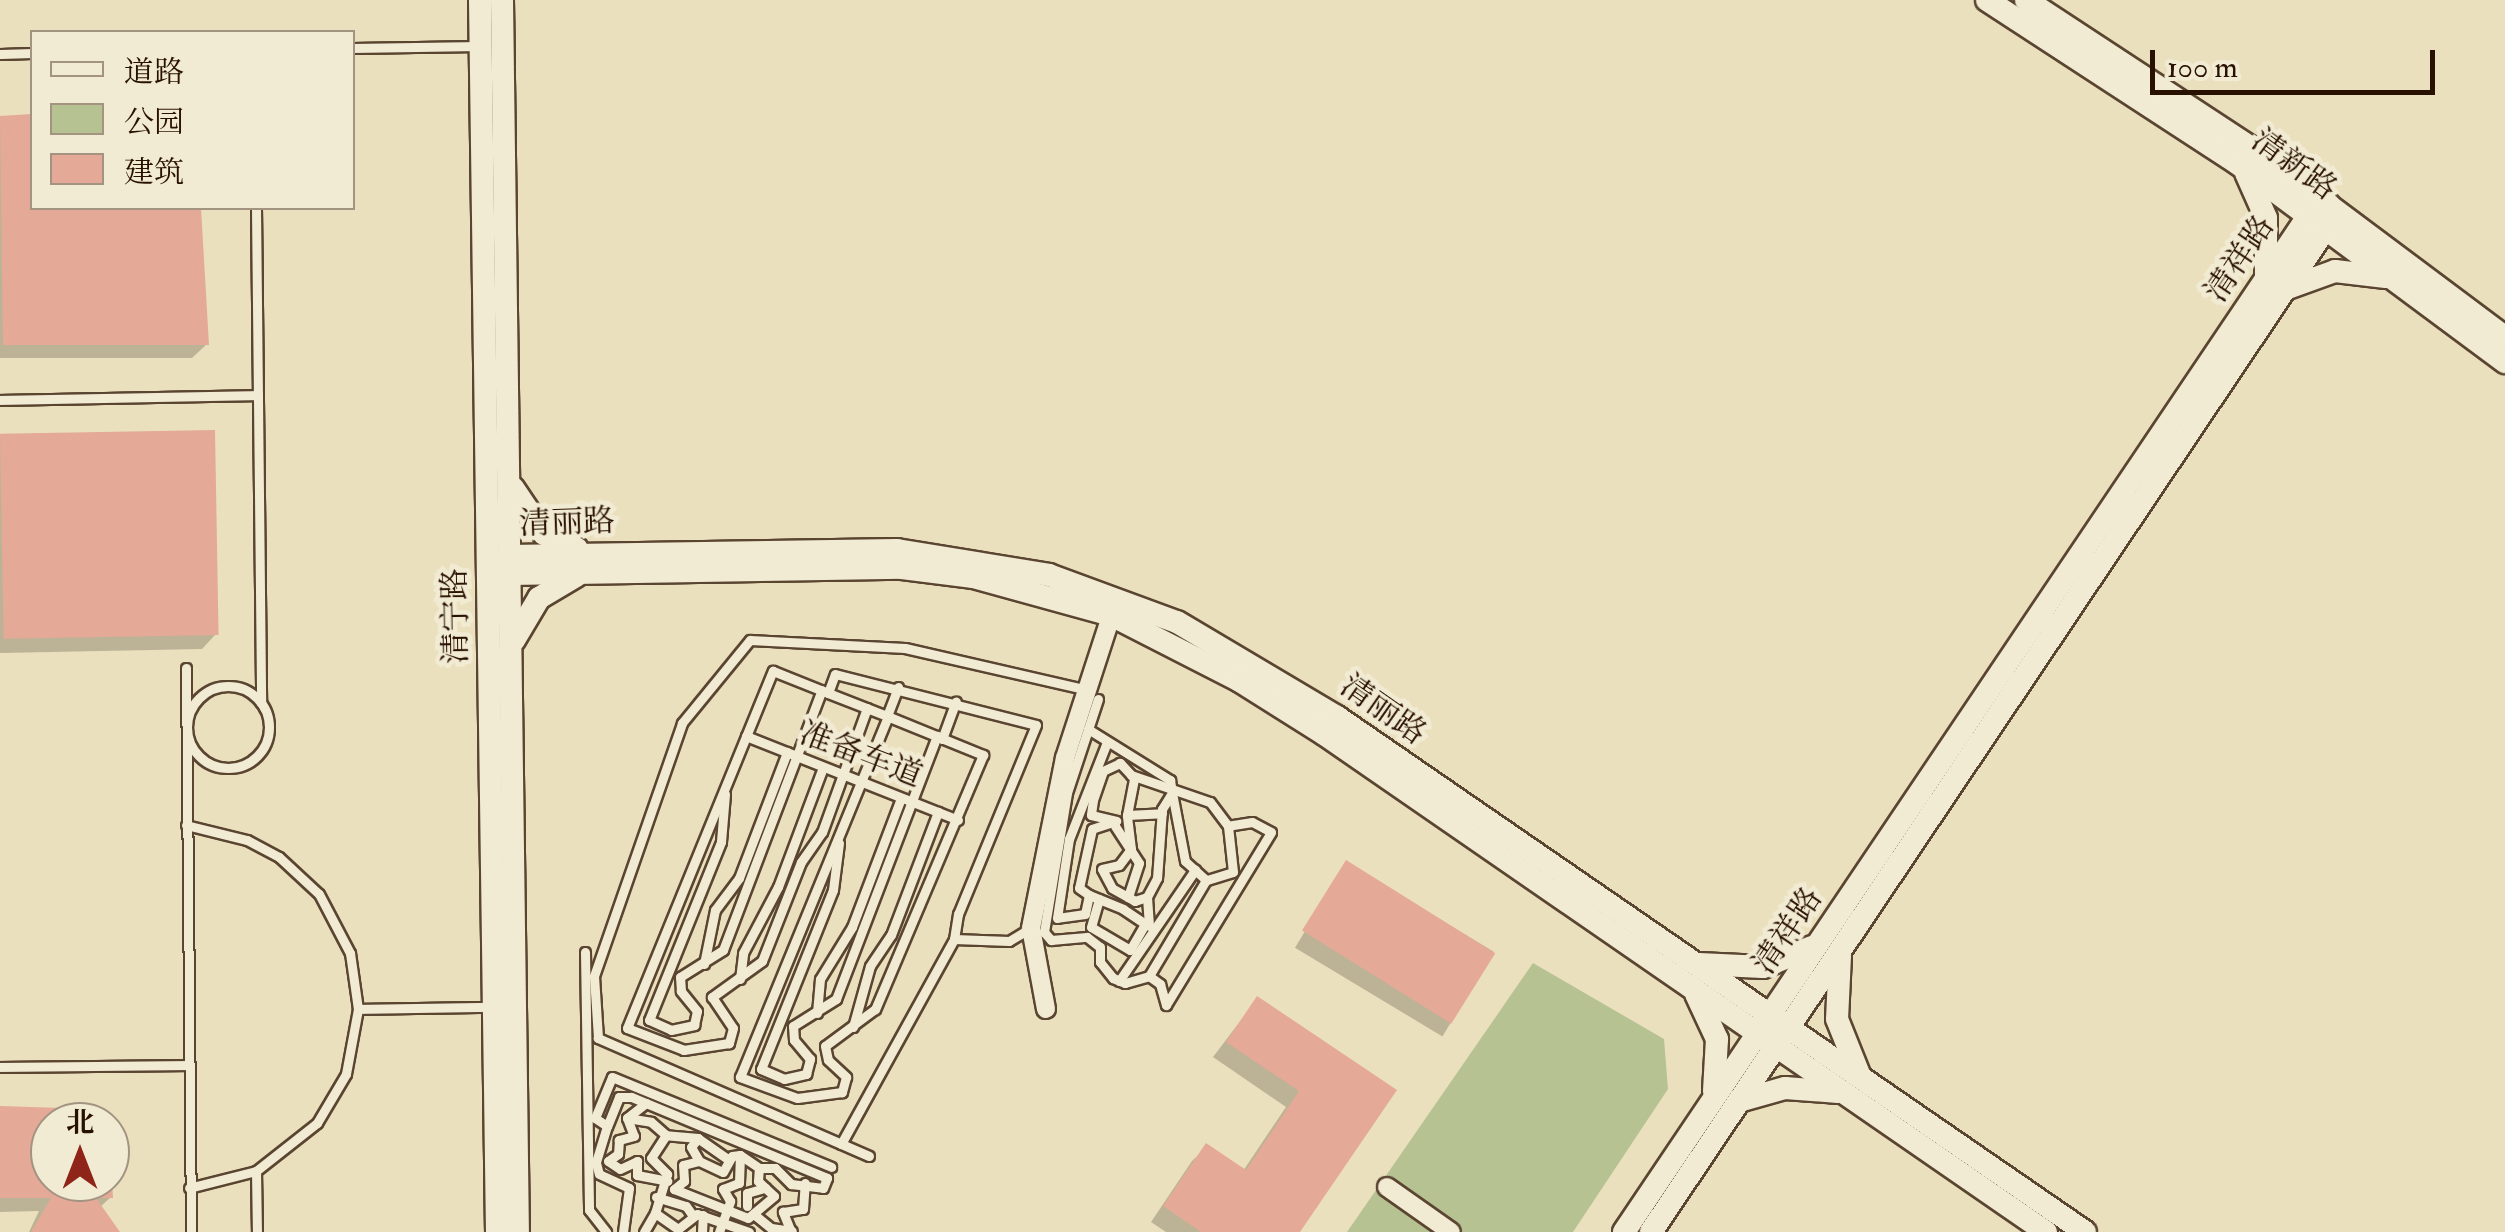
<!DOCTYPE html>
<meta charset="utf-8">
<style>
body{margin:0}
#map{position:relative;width:2505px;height:1232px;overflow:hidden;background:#ebe0bd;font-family:"IM FELL Double Pica","Noto Serif SC",serif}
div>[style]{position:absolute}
.green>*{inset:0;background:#b7c292}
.shadow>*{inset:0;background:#0003;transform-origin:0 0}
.building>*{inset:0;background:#e5a997;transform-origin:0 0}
.roads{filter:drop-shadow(2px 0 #5a4531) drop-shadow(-2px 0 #5a4531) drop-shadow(0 2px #5a4531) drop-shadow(0 -2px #5a4531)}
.service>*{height:9px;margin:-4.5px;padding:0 4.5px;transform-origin:4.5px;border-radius:4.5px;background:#f2ebd4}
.service>.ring{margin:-4.5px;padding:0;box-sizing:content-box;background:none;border:9px solid #f2ebd4;border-radius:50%}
.minor>*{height:18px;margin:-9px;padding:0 9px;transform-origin:9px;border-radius:9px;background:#f2ebd4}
.tertiary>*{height:22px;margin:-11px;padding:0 11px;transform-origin:11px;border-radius:11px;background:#f2ebd4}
span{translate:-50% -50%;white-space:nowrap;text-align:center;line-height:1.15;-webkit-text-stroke:9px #f2ebd4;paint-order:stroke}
.street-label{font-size:32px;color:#291102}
.legend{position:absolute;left:30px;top:30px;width:325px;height:180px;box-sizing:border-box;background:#f2ebd4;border:2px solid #a29480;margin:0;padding:12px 18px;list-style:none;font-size:30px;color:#291102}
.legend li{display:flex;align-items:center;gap:20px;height:50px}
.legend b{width:50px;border:2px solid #a29480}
.north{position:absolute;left:30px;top:1102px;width:100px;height:100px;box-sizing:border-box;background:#f2ebd4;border:2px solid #a29480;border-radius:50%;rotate:0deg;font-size:28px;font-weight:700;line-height:40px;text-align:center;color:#291102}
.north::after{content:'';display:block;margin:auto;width:35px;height:45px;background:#8f2418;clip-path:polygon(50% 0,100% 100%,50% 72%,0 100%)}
.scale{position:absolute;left:2150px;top:50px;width:285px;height:45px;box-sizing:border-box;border:5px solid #291102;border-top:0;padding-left:12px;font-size:30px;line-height:35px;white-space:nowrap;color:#291102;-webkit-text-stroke:8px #f2ebd4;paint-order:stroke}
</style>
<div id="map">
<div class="green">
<i style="clip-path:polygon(1533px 963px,1664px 1039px,1668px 1089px,1573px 1232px,1347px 1232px)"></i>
</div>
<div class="shadow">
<i style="clip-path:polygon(32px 117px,32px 208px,198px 208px,207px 344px,192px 358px,0 358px,0 118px)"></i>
<i style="clip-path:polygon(0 437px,216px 634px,202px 649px,0 653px)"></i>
<i style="left:1346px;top:863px;width:172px;height:99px;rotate:31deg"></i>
<i style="clip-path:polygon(1257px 999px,1393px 1090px,1297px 1232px,1166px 1232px,1151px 1222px,1192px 1161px,1207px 1147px,1243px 1171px,1286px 1107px,1213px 1057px)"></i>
<i style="clip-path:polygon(0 1109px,106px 1111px,107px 1122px,50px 1122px,50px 1182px,110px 1182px,111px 1197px,99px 1208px,113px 1232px,29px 1232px,39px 1211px,0 1212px)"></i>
</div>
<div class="building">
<i style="clip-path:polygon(32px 114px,32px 208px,201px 208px,209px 345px,3px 345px,0 116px)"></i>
<i style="left:215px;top:430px;width:205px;height:215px;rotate:89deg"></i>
<i style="left:1346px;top:860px;width:176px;height:83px;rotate:32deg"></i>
<i style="clip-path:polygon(1257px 996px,1397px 1090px,1300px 1232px,1201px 1232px,1163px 1206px,1206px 1143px,1246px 1170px,1299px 1091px,1226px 1042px)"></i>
<i style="clip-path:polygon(0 1106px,93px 1109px,93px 1122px,50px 1122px,50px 1182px,112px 1182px,113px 1198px,96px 1198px,120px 1232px,31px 1232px,51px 1198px,0 1198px)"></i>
</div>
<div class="roads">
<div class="service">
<i style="left:352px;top:48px;width:128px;rotate:-0.9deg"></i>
<i style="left:0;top:54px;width:32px;rotate:-2deg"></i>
<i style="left:256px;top:208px;width:495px;rotate:89.4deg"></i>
<i style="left:0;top:400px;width:258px;rotate:-1.1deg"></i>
<i style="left:186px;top:668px;width:564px;rotate:89.49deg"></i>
<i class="ring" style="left:187px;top:686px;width:73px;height:73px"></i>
<i style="left:828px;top:693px;width:20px;rotate:-70deg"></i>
<i style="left:835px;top:674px;width:207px;rotate:14.2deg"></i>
<i style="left:1036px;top:725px;width:204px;rotate:112.4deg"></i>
<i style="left:958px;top:914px;width:25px;rotate:99deg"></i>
<i style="left:1098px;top:699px;width:99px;rotate:108.3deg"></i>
<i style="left:1067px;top:793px;width:141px;rotate:99.4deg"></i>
<i style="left:1044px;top:932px;width:11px;rotate:49deg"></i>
<i style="left:1051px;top:940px;width:36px;rotate:-5deg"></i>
<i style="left:1087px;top:937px;width:16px;rotate:38deg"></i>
<i style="left:1100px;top:947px;width:15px;rotate:90deg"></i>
<i style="left:1100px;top:962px;width:21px;rotate:51deg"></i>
<i style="left:1113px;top:978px;width:13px;rotate:23deg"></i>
<i style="left:1125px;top:983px;width:25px;rotate:-16deg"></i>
<i style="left:1149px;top:976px;width:14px;rotate:36deg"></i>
<i style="left:1160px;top:984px;width:22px;rotate:74deg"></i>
<i style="left:1166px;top:1005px;width:202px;rotate:-58.7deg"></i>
<i style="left:1271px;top:832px;width:21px;rotate:-152deg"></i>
<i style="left:1252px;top:822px;width:24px;rotate:171deg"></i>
<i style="left:1228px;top:826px;width:46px;rotate:83.8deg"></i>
<i style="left:1233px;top:872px;width:28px;rotate:163deg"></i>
<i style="left:1206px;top:880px;width:28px;rotate:-138deg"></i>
<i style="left:1185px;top:861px;width:69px;rotate:-100.8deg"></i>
<i style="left:1172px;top:793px;width:19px;rotate:122deg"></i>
<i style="left:1162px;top:809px;width:69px;rotate:94.1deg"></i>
<i style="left:1157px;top:878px;width:21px;rotate:118deg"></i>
<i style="left:1147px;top:897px;width:13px;rotate:162deg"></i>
<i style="left:1135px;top:901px;width:26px;rotate:-151deg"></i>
<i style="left:1112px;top:888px;width:21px;rotate:-118deg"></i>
<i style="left:1102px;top:869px;width:17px;rotate:-13deg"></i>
<i style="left:1119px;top:865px;width:20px;rotate:-53deg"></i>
<i style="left:1131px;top:849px;width:34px;rotate:-97deg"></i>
<i style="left:1127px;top:815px;width:38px;rotate:-79deg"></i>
<i style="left:1134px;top:778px;width:21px;rotate:-133deg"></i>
<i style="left:1120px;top:763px;width:19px;rotate:155deg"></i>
<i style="left:1103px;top:771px;width:31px;rotate:109deg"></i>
<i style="left:1093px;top:800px;width:15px;rotate:98deg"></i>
<i style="left:1091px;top:815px;width:26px;rotate:13deg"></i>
<i style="left:1116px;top:821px;width:25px;rotate:162deg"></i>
<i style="left:1092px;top:829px;width:60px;rotate:102.4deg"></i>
<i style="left:1079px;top:888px;width:12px;rotate:35deg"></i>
<i style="left:1089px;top:895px;width:19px;rotate:102deg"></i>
<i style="left:1085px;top:914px;width:28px;rotate:172deg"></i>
<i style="left:1057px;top:918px;width:80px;rotate:-81.4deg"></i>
<i style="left:1069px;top:839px;width:104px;rotate:-68.6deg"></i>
<i style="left:867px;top:708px;width:132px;rotate:109.9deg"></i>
<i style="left:822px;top:832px;width:37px;rotate:125deg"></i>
<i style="left:801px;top:862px;width:106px;rotate:111.5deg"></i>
<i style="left:762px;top:961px;width:62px;rotate:144.2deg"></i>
<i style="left:712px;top:997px;width:37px;rotate:56deg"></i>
<i style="left:733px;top:1028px;width:16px;rotate:105deg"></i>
<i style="left:729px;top:1043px;width:46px;rotate:171.2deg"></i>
<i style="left:684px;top:1050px;width:61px;rotate:-158.9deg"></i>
<i style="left:627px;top:1028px;width:386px;rotate:-67.8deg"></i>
<i style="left:773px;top:671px;width:59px;rotate:21.8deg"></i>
<i style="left:828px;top:693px;width:63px;rotate:21.3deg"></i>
<i style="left:887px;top:716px;width:104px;rotate:22.1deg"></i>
<i style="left:983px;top:755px;width:276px;rotate:113deg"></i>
<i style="left:875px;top:1009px;width:62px;rotate:143.5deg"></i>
<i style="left:825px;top:1046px;width:14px;rotate:78deg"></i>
<i style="left:828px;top:1060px;width:25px;rotate:43deg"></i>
<i style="left:846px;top:1077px;width:16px;rotate:105deg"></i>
<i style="left:842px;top:1092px;width:45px;rotate:172.4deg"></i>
<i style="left:797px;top:1098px;width:61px;rotate:-159.8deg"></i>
<i style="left:740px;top:1077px;width:389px;rotate:-67.7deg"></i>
<i style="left:887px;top:716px;width:31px;rotate:-69deg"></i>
<i style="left:1088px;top:729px;width:97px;rotate:31.9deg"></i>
<i style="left:1170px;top:780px;width:13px;rotate:81deg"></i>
<i style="left:746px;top:736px;width:228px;rotate:21.6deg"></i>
<i style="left:942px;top:739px;width:40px;rotate:-69.8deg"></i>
<i style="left:1131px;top:775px;width:83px;rotate:18.9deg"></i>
<i style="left:1210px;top:802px;width:30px;rotate:53deg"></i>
<i style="left:725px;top:794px;width:48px;rotate:94.8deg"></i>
<i style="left:721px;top:842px;width:192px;rotate:112deg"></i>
<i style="left:649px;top:1020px;width:24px;rotate:24deg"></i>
<i style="left:671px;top:1030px;width:24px;rotate:-12deg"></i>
<i style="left:694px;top:1025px;width:14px;rotate:-78deg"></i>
<i style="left:697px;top:1011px;width:26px;rotate:-129deg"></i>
<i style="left:681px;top:991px;width:14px;rotate:-94deg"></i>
<i style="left:680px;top:977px;width:51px;rotate:-32.1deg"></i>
<i style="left:723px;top:950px;width:278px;rotate:-69.2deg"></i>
<i style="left:1127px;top:815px;width:35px;rotate:-3deg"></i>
<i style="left:186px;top:825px;width:63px;rotate:13.8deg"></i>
<i style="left:247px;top:840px;width:36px;rotate:28deg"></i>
<i style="left:279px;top:857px;width:54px;rotate:42.8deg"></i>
<i style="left:319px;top:894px;width:67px;rotate:62.3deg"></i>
<i style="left:350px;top:953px;width:57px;rotate:81.9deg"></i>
<i style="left:358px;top:1009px;width:66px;rotate:100.5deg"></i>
<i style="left:346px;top:1074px;width:57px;rotate:120.6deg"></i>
<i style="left:317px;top:1123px;width:78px;rotate:141.8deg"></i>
<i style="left:256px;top:1171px;width:69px;rotate:165.8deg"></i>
<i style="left:1115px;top:826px;width:44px;rotate:57deg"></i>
<i style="left:1139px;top:863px;width:36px;rotate:108deg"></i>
<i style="left:839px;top:843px;width:47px;rotate:97.3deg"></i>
<i style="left:833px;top:890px;width:193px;rotate:111.9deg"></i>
<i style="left:761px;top:1069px;width:25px;rotate:23deg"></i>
<i style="left:784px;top:1079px;width:23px;rotate:-13deg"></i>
<i style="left:806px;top:1074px;width:16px;rotate:-75deg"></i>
<i style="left:810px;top:1059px;width:25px;rotate:-130deg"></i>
<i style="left:794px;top:1040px;width:14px;rotate:-94deg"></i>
<i style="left:793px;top:1026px;width:51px;rotate:-32.1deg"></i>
<i style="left:836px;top:999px;width:282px;rotate:-69deg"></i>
<i style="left:1089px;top:895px;width:37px;rotate:22deg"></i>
<i style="left:1123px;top:909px;width:27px;rotate:34deg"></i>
<i style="left:1145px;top:924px;width:30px;rotate:120deg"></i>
<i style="left:1130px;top:950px;width:45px;rotate:-149.5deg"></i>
<i style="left:1091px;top:927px;width:29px;rotate:-74deg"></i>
<i style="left:1147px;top:897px;width:29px;rotate:86deg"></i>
<i style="left:585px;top:952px;width:258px;rotate:89.1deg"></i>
<i style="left:589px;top:1210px;width:28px;rotate:52deg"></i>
<i style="left:704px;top:964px;width:55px;rotate:-78.5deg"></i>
<i style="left:715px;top:910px;width:40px;rotate:-53deg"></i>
<i style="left:739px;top:878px;width:135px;rotate:-69.1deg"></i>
<i style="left:1149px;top:976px;width:112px;rotate:-59.3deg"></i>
<i style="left:740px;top:979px;width:26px;rotate:-83deg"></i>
<i style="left:743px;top:953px;width:75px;rotate:-62.1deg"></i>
<i style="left:778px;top:887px;width:128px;rotate:-69.4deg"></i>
<i style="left:1119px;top:981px;width:135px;rotate:-55.6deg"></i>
<i style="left:358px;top:1009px;width:132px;rotate:-0.9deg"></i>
<i style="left:817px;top:1013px;width:34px;rotate:-85deg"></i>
<i style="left:820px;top:979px;width:61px;rotate:-58.4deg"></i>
<i style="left:852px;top:927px;width:138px;rotate:-69.2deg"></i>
<i style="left:853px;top:1027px;width:63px;rotate:-74.4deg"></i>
<i style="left:870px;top:966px;width:37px;rotate:-56deg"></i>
<i style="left:891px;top:935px;width:132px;rotate:-69.1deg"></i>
<i style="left:0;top:1067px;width:188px;rotate:-0.6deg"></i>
<i style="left:646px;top:1103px;width:24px;rotate:142deg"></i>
<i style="left:627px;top:1118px;width:19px;rotate:69deg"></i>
<i style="left:634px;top:1136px;width:16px;rotate:165deg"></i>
<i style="left:619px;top:1140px;width:14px;rotate:94deg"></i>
<i style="left:618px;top:1154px;width:12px;rotate:145deg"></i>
<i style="left:608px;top:1161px;width:14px;rotate:34deg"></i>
<i style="left:620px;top:1169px;width:19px;rotate:-25deg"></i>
<i style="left:637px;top:1161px;width:14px;rotate:90deg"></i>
<i style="left:637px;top:1175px;width:31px;rotate:11deg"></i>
<i style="left:627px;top:1118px;width:24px;rotate:9deg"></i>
<i style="left:651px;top:1122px;width:20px;rotate:41deg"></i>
<i style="left:607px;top:1126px;width:39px;rotate:107deg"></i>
<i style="left:596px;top:1163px;width:11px;rotate:75deg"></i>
<i style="left:599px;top:1174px;width:33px;rotate:25deg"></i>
<i style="left:629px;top:1188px;width:44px;rotate:97.8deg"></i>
<i style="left:698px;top:1138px;width:11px;rotate:128deg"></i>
<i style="left:691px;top:1147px;width:16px;rotate:60deg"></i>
<i style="left:699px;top:1161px;width:26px;rotate:25deg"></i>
<i style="left:723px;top:1172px;width:18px;rotate:-61deg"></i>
<i style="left:732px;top:1156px;width:8px;rotate:-7deg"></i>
<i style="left:740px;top:1155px;width:23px;rotate:34deg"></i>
<i style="left:841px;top:1144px;width:234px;rotate:-61.1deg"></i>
<i style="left:954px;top:939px;width:55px;rotate:2.1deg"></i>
<i style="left:1009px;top:941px;width:26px;rotate:-31deg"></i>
<i style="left:869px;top:1156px;width:296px;rotate:-156.5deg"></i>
<i style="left:598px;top:1038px;width:62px;rotate:-93.7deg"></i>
<i style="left:594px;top:976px;width:268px;rotate:-70.8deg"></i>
<i style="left:682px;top:723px;width:107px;rotate:-50.7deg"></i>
<i style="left:750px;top:640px;width:155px;rotate:3deg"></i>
<i style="left:905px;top:648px;width:184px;rotate:12.9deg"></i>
<i style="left:729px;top:1160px;width:38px;rotate:-145deg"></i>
<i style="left:698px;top:1138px;width:32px;rotate:-175deg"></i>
<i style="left:666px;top:1135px;width:27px;rotate:123deg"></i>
<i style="left:651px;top:1158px;width:23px;rotate:45deg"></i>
<i style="left:667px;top:1174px;width:41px;rotate:107.1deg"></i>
<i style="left:655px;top:1213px;width:28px;rotate:35deg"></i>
<i style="left:678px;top:1229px;width:24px;rotate:-38deg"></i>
<i style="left:697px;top:1214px;width:55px;rotate:19.1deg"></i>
<i style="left:699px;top:1161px;width:16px;rotate:166deg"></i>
<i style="left:683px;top:1165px;width:16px;rotate:86deg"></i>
<i style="left:684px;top:1181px;width:13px;rotate:141deg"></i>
<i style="left:674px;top:1189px;width:79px;rotate:21.4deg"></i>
<i style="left:748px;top:1218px;width:34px;rotate:-40deg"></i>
<i style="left:774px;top:1196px;width:22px;rotate:-137deg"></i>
<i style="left:758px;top:1181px;width:13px;rotate:-86deg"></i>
<i style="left:759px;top:1168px;width:16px"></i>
<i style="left:775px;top:1168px;width:23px;rotate:45deg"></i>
<i style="left:791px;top:1184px;width:32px;rotate:7deg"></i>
<i style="left:823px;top:1188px;width:11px;rotate:-68deg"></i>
<i style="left:827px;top:1178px;width:212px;rotate:-157.5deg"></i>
<i style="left:631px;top:1097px;width:12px;rotate:180deg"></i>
<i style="left:619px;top:1097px;width:31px;rotate:112deg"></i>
<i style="left:607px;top:1126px;width:14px;rotate:-146deg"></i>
<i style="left:595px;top:1118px;width:44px;rotate:-67.5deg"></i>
<i style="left:612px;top:1077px;width:237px;rotate:22.3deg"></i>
<i style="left:256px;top:1171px;width:61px;rotate:89.1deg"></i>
<i style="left:656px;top:1197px;width:31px;rotate:17deg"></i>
<i style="left:686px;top:1206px;width:12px;rotate:55deg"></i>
<i style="left:747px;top:1206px;width:13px;rotate:-90deg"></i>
<i style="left:747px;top:1193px;width:19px;rotate:-16deg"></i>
<i style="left:756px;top:1216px;width:19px;rotate:39deg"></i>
<i style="left:771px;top:1228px;width:21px;rotate:8deg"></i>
<i style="left:644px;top:1232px;width:22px;rotate:-60deg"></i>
<i style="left:702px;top:1232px;width:17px;rotate:-87deg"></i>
<i style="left:719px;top:1232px;width:33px;rotate:-70deg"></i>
<i style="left:730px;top:1201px;width:14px;rotate:-120deg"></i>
<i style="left:723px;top:1189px;width:17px;rotate:-21deg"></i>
<i style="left:739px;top:1183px;width:28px;rotate:-88deg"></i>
<i style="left:791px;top:1232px;width:22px;rotate:-112deg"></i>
<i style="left:783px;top:1212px;width:20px;rotate:-9deg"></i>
<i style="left:803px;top:1209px;width:26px;rotate:-86deg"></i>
</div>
<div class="minor">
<i style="left:1046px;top:1009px;width:82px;rotate:-100.5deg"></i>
<i style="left:1031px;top:928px;width:173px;rotate:-78.7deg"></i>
<i style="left:1065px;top:758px;width:159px;rotate:-72deg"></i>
<i style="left:1387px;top:1187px;width:78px;rotate:35.1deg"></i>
</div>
<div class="tertiary">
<i style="left:480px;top:0;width:1232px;rotate:89.21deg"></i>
<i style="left:502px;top:0;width:1232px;rotate:89.26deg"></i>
<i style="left:1987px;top:0;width:298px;rotate:33.1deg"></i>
<i style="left:2237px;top:163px;width:334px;rotate:36.6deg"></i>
<i style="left:2026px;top:0;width:275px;rotate:33.3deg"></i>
<i style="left:2256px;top:151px;width:311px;rotate:36.8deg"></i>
<i style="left:2246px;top:173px;width:49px;rotate:66deg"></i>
<i style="left:2266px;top:218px;width:58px;rotate:90deg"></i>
<i style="left:2288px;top:288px;width:50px;rotate:-19.9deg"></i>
<i style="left:2335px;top:271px;width:51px;rotate:6.7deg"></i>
<i style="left:513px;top:488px;width:55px;rotate:56deg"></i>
<i style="left:544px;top:534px;width:36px;rotate:24deg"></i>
<i style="left:488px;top:565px;width:23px;rotate:-23deg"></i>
<i style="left:509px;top:556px;width:388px;rotate:-0.9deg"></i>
<i style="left:897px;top:550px;width:154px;rotate:9.3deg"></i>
<i style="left:1049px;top:575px;width:136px;rotate:20.2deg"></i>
<i style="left:1177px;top:622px;width:186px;rotate:30.7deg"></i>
<i style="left:1337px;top:717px;width:908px;rotate:34.55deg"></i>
<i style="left:488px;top:565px;width:24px;rotate:22deg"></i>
<i style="left:510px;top:574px;width:392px;rotate:-0.9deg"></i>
<i style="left:902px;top:568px;width:72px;rotate:7.2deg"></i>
<i style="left:973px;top:577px;width:143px;rotate:15.4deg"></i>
<i style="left:1111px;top:615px;width:145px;rotate:27.1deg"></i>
<i style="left:1240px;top:681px;width:99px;rotate:32.2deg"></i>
<i style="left:1324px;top:734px;width:877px;rotate:34.6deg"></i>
<i style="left:514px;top:640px;width:49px;rotate:-59.2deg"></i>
<i style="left:539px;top:598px;width:43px;rotate:-30.7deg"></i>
<i style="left:1840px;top:956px;width:63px;rotate:92.7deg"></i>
<i style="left:1837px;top:1019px;width:59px;rotate:68.2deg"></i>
<i style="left:1699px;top:964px;width:64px;rotate:2.7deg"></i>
<i style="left:1763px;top:967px;width:53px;rotate:-22.2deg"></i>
<i style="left:1696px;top:994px;width:50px;rotate:65deg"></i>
<i style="left:1717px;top:1039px;width:52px;rotate:93.3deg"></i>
<i style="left:1739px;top:1101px;width:48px;rotate:-15.8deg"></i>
<i style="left:1785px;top:1088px;width:53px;rotate:4.3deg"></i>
<i style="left:1624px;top:1232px;width:1226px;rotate:-56.04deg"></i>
<i style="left:2309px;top:215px;width:22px;rotate:-27deg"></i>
<i style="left:1651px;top:1232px;width:1210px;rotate:-56.09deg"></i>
<i style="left:2326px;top:228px;width:23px;rotate:-83deg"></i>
</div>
</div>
<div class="street-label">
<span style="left:2294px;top:165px;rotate:36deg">清新路</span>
<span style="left:2240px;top:259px;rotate:-56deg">清祥路</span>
<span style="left:567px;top:523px;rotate:-2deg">清丽路</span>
<span style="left:456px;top:616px;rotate:-91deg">清宁路</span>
<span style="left:1383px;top:710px;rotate:35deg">清丽路</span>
<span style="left:861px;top:755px;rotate:21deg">准备车道</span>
<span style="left:1788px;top:931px;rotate:-56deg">清祥路</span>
</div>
<ul class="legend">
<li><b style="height:12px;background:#f2ebd4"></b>道路</li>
<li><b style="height:28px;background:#b7c292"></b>公园</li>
<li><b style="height:28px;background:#e5a997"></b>建筑</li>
</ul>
<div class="north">北</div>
<div class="scale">100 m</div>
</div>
